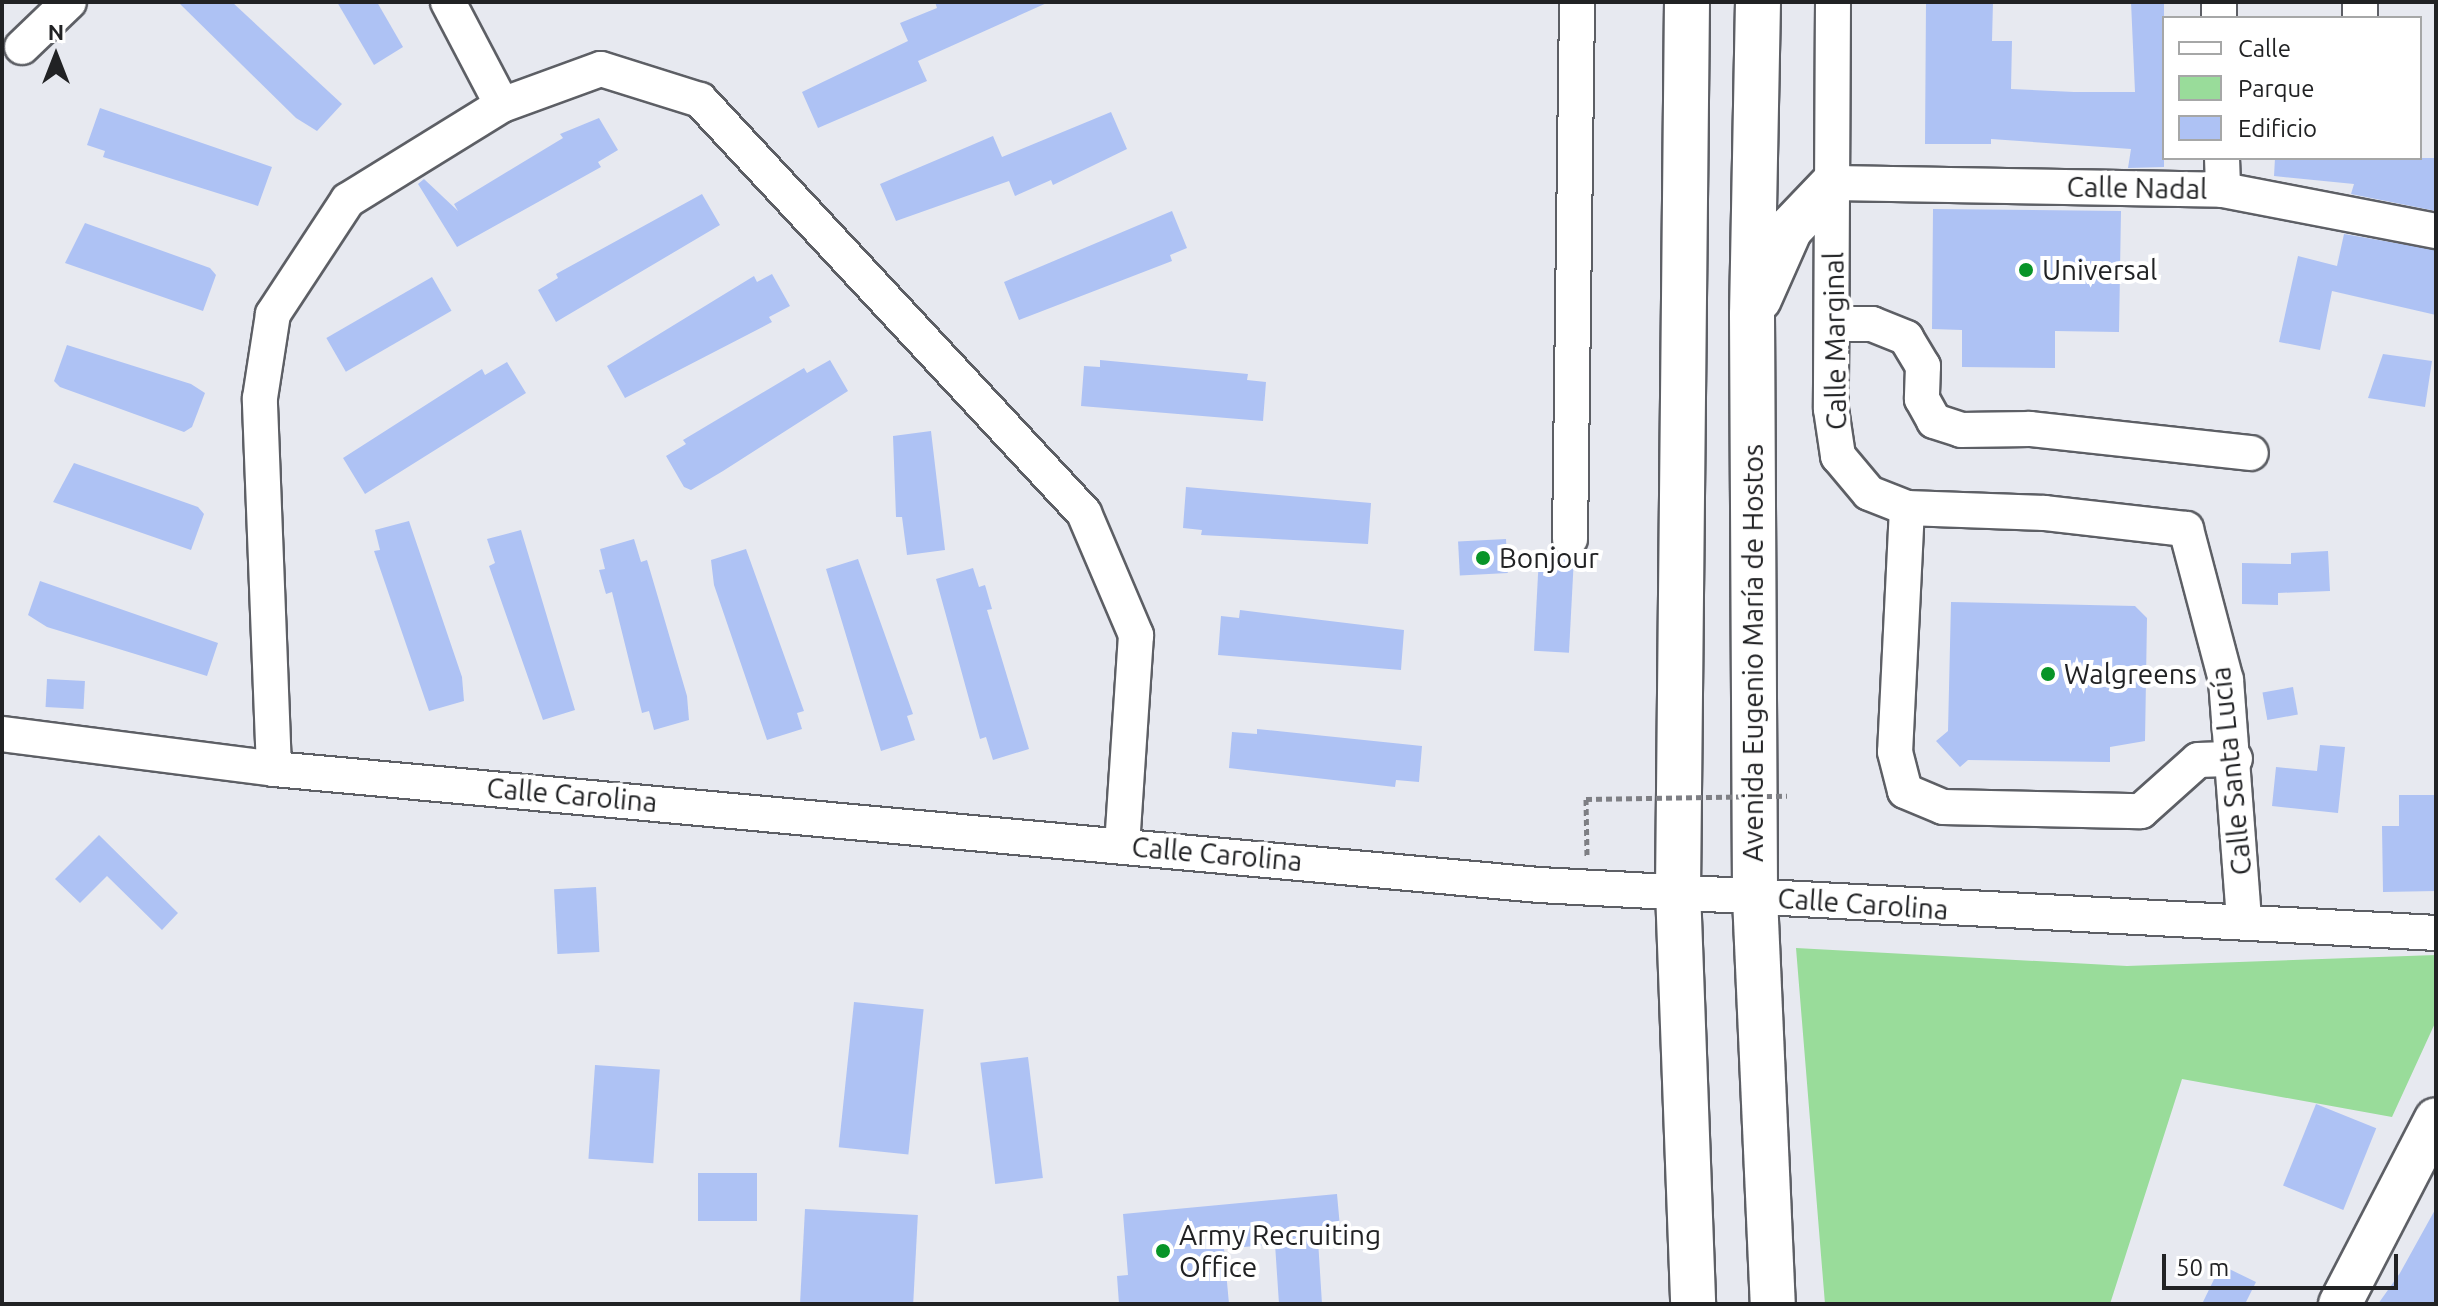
<!DOCTYPE html>
<meta charset="utf-8">
<style>
body{margin:0}
#map{position:relative;width:2438px;height:1306px;overflow:hidden;background:#e7e9f0;font-family:Ubuntu,sans-serif}
div>[style]{position:absolute}
.green>*{inset:0;background:#99dc9a}
.building>*{inset:0;background:#aec2f4;transform-origin:0 0}
.path>*{height:5px;margin-top:-2.5px;transform-origin:0;background:repeating-linear-gradient(90deg,#7e7f84 0 6px,transparent 0 10px)}
.roads{filter:drop-shadow(2px 0 #5d5f65) drop-shadow(-2px 0 #5d5f65) drop-shadow(0 2px #5d5f65) drop-shadow(0 -2px #5d5f65)}
.minor>*{height:34px;margin:-17px;padding:0 17px;transform-origin:17px;border-radius:17px;background:#fff}
.major>*{height:42px;margin:-21px;padding:0 21px;transform-origin:21px;border-radius:21px;background:#fff}
.highway>*{height:44px;margin:-22px;padding:0 22px;transform-origin:22px;border-radius:22px;background:#fff}
.path-bridge>*{height:5px;margin-top:-2.5px;transform-origin:0;background:repeating-linear-gradient(90deg,#7e7f84 0 6px,transparent 0 10px)}
.dots>*{width:22px;height:22px;translate:-50% -50%;box-sizing:border-box;border:4px solid #fff;border-radius:50%}
span{translate:-50% -50%;white-space:nowrap;text-align:center;line-height:1.15;-webkit-text-stroke:8px #fff;paint-order:stroke}
.street-label{font-size:28px;color:#212224}
.poi-label{font-size:28px;color:#212224}
.left{translate:0 -50%;text-align:left}
.frame{position:absolute;inset:0;border:4px solid #212224;pointer-events:none}
.legend{position:absolute;left:2162px;top:16px;width:260px;height:144px;box-sizing:border-box;background:#fff;border:2px solid #a6a7a7;margin:0;padding:10px 14px;list-style:none;font-size:24px;color:#212224}
.legend li{display:flex;align-items:center;gap:16px;height:40px}
.legend b{width:40px;border:2px solid #a6a7a7}
.north{position:absolute;left:16px;top:16px;width:80px;height:80px;-webkit-text-stroke:6px #fff;paint-order:stroke;rotate:0deg;font-size:22px;font-weight:700;line-height:32px;text-align:center;color:#212224}
.north::after{content:'';display:block;margin:auto;width:28px;height:36px;background:#212224;clip-path:polygon(50% 0,100% 100%,50% 72%,0 100%)}
.scale{position:absolute;left:2162px;top:1254px;width:236px;height:36px;box-sizing:border-box;border:4px solid #212224;border-top:0;padding-left:10px;font-size:24px;line-height:28px;white-space:nowrap;color:#212224;-webkit-text-stroke:6px #fff;paint-order:stroke}
</style>
<div id="map">
<div class="green">
<i style="clip-path:polygon(1796px 948px,2127px 966px,2436px 955px,2436px 1021px,2392px 1117px,2182px 1079px,2110px 1304px,1825px 1304px)"></i>
</div>
<div class="building">
<i style="clip-path:polygon(178px 2px,232px 2px,342px 104px,317px 131px,296px 118px)"></i>
<i style="clip-path:polygon(337px 2px,377px 2px,403px 47px,374px 65px)"></i>
<i style="clip-path:polygon(935px 2px,1049px 2px,918px 61px,927px 81px,818px 128px,802px 92px,908px 41px,900px 23px,937px 8px)"></i>
<i style="clip-path:polygon(1926px 2px,1993px 2px,1992px 41px,2012px 41px,2011px 89px,2074px 92px,2135px 92px,2131px 2px,2164px 2px,2164px 167px,2128px 168px,2131px 149px,1991px 139px,1991px 144px,1925px 144px)"></i>
<i style="clip-path:polygon(100px 108px,272px 167px,258px 206px,103px 157px,105px 151px,87px 145px)"></i>
<i style="clip-path:polygon(1111px 112px,1127px 149px,1053px 185px,1051px 180px,1015px 196px,1009px 181px,896px 221px,880px 184px,993px 136px,1002px 157px)"></i>
<i style="clip-path:polygon(599px 118px,618px 150px,598px 162px,601px 167px,457px 247px,418px 184px,424px 179px,458px 211px,454px 204px,563px 138px,560px 134px)"></i>
<i style="clip-path:polygon(2275px 158px,2436px 158px,2436px 211px,2351px 194px,2354px 184px,2274px 176px)"></i>
<i style="clip-path:polygon(702px 194px,720px 225px,556px 322px,538px 290px,558px 278px,556px 274px)"></i>
<i style="clip-path:polygon(1933px 209px,2121px 211px,2119px 332px,2055px 331px,2055px 368px,1962px 367px,1962px 330px,1932px 329px)"></i>
<i style="clip-path:polygon(1172px 211px,1187px 248px,1170px 255px,1172px 261px,1019px 320px,1004px 282px)"></i>
<i style="clip-path:polygon(85px 223px,210px 268px,216px 275px,203px 311px,65px 263px)"></i>
<i style="clip-path:polygon(2344px 234px,2436px 250px,2436px 315px,2332px 291px,2320px 350px,2279px 342px,2298px 256px,2337px 266px)"></i>
<i style="clip-path:polygon(772px 274px,790px 306px,769px 317px,772px 322px,625px 398px,607px 366px,754px 276px,757px 282px)"></i>
<i style="left:432px;top:277px;width:39px;height:122px;rotate:60deg"></i>
<i style="clip-path:polygon(67px 345px,191px 384px,205px 393px,192px 427px,184px 432px,60px 387px,54px 381px)"></i>
<i style="clip-path:polygon(2383px 354px,2432px 361px,2425px 407px,2368px 398px)"></i>
<i style="clip-path:polygon(830px 360px,848px 391px,723px 471px,691px 490px,684px 487px,666px 456px,686px 444px,683px 440px,804px 368px,807px 373px)"></i>
<i style="clip-path:polygon(1100px 360px,1248px 374px,1247px 380px,1266px 382px,1263px 421px,1081px 406px,1084px 366px,1100px 367px)"></i>
<i style="clip-path:polygon(507px 362px,526px 393px,365px 494px,343px 458px,482px 369px,485px 375px)"></i>
<i style="clip-path:polygon(931px 431px,945px 550px,907px 555px,902px 517px,896px 517px,893px 436px)"></i>
<i style="clip-path:polygon(74px 463px,198px 507px,204px 514px,191px 550px,53px 502px)"></i>
<i style="clip-path:polygon(1186px 487px,1371px 503px,1368px 544px,1201px 535px,1202px 530px,1183px 528px)"></i>
<i style="clip-path:polygon(409px 521px,462px 677px,464px 701px,429px 711px,374px 551px,380px 550px,375px 530px)"></i>
<i style="clip-path:polygon(521px 530px,575px 710px,543px 720px,489px 566px,495px 563px,487px 539px)"></i>
<i style="clip-path:polygon(634px 539px,641px 562px,647px 560px,687px 696px,689px 720px,654px 730px,649px 711px,642px 713px,612px 592px,606px 594px,599px 570px,605px 569px,600px 549px)"></i>
<i style="left:1506px;top:539px;width:34px;height:48px;rotate:87deg"></i>
<i style="clip-path:polygon(746px 549px,804px 711px,797px 713px,802px 729px,767px 740px,714px 585px,711px 560px)"></i>
<i style="clip-path:polygon(2328px 551px,2330px 591px,2278px 593px,2278px 605px,2242px 604px,2242px 563px,2291px 564px,2291px 553px)"></i>
<i style="left:1539px;top:556px;width:35px;height:95px;rotate:3deg"></i>
<i style="clip-path:polygon(858px 559px,913px 714px,907px 716px,915px 740px,881px 751px,826px 569px)"></i>
<i style="clip-path:polygon(973px 568px,979px 587px,985px 585px,992px 609px,987px 610px,1029px 749px,993px 760px,986px 737px,980px 739px,936px 579px)"></i>
<i style="clip-path:polygon(40px 581px,218px 643px,207px 676px,47px 627px,28px 615px)"></i>
<i style="clip-path:polygon(1951px 602px,2135px 606px,2147px 618px,2145px 741px,2110px 747px,2110px 762px,1968px 760px,1960px 767px,1936px 741px,1948px 731px)"></i>
<i style="clip-path:polygon(1240px 610px,1404px 630px,1401px 670px,1218px 655px,1221px 616px,1239px 618px)"></i>
<i style="left:47px;top:679px;width:38px;height:28px;rotate:3deg"></i>
<i style="left:2293px;top:687px;width:28px;height:31px;rotate:80deg"></i>
<i style="clip-path:polygon(1257px 729px,1422px 746px,1419px 782px,1396px 780px,1395px 787px,1229px 768px,1232px 732px,1257px 734px)"></i>
<i style="clip-path:polygon(2320px 745px,2345px 747px,2338px 813px,2272px 806px,2276px 767px,2317px 771px)"></i>
<i style="clip-path:polygon(2399px 795px,2436px 795px,2436px 891px,2383px 892px,2382px 826px,2399px 826px)"></i>
<i style="clip-path:polygon(99px 835px,178px 913px,162px 930px,107px 876px,80px 903px,55px 879px)"></i>
<i style="left:596px;top:887px;width:65px;height:42px;rotate:87deg"></i>
<i style="left:854px;top:1002px;width:70px;height:146px;rotate:6deg"></i>
<i style="left:1028px;top:1057px;width:122px;height:48px;rotate:83deg"></i>
<i style="left:595px;top:1065px;width:65px;height:94px;rotate:4deg"></i>
<i style="left:2316px;top:1104px;width:65px;height:88px;rotate:22deg"></i>
<i style="left:698px;top:1173px;width:59px;height:48px"></i>
<i style="clip-path:polygon(1337px 1194px,1341px 1238px,1318px 1240px,1322px 1304px,1279px 1304px,1275px 1244px,1224px 1249px,1229px 1304px,1119px 1304px,1117px 1276px,1128px 1275px,1123px 1214px)"></i>
<i style="clip-path:polygon(2436px 1208px,2436px 1304px,2378px 1304px,2400px 1273px)"></i>
<i style="left:805px;top:1209px;width:113px;height:95px;rotate:3deg"></i>
<i style="clip-path:polygon(2221px 1265px,2256px 1282px,2245px 1304px,2202px 1304px)"></i>
</div>
<div class="path">
<i style="left:1586px;top:799px;width:59px;rotate:89deg"></i>
</div>
<div class="roads">
<div class="minor">
<i style="left:448px;top:2px;width:116px;rotate:62.3deg"></i>
<i style="left:1833px;top:2px;width:407px;rotate:90.3deg"></i>
<i style="left:1831px;top:409px;width:48px;rotate:81.5deg"></i>
<i style="left:1838px;top:456px;width:48px;rotate:50deg"></i>
<i style="left:1869px;top:493px;width:41px;rotate:21.5deg"></i>
<i style="left:1907px;top:508px;width:138px;rotate:2.1deg"></i>
<i style="left:2045px;top:513px;width:142px;rotate:6.5deg"></i>
<i style="left:2186px;top:529px;width:156px;rotate:75.2deg"></i>
<i style="left:2226px;top:680px;width:243px;rotate:85.7deg"></i>
<i style="left:2219px;top:2px;width:16px;rotate:90deg"></i>
<i style="left:2360px;top:18px;width:16px;rotate:-90deg"></i>
<i style="left:22px;top:47px;width:65px;rotate:-43.8deg"></i>
<i style="left:2222px;top:158px;width:32px;rotate:88deg"></i>
<i style="left:1834px;top:183px;width:389px;rotate:1deg"></i>
<i style="left:2223px;top:190px;width:217px;rotate:10.9deg"></i>
<i style="left:1832px;top:324px;width:40px"></i>
<i style="left:1872px;top:324px;width:37px;rotate:22deg"></i>
<i style="left:1906px;top:338px;width:33px;rotate:59deg"></i>
<i style="left:1923px;top:366px;width:33px;rotate:92deg"></i>
<i style="left:1922px;top:399px;width:25px;rotate:61deg"></i>
<i style="left:1934px;top:421px;width:28px;rotate:18deg"></i>
<i style="left:1961px;top:430px;width:69px;rotate:-0.8deg"></i>
<i style="left:2030px;top:429px;width:222px;rotate:6.2deg"></i>
<i style="left:1907px;top:508px;width:244px;rotate:92.8deg"></i>
<i style="left:1895px;top:752px;width:40px;rotate:75.6deg"></i>
<i style="left:1905px;top:791px;width:41px;rotate:22.8deg"></i>
<i style="left:1943px;top:807px;width:198px;rotate:1.2deg"></i>
<i style="left:2141px;top:811px;width:76px;rotate:-41.8deg"></i>
<i style="left:2198px;top:760px;width:37px;rotate:-2deg"></i>
<i style="left:1570px;top:539px;width:537px;rotate:-89.25deg"></i>
<i style="left:2px;top:734px;width:274px;rotate:7.3deg"></i>
<i style="left:274px;top:769px;width:1270px;rotate:5.24deg"></i>
<i style="left:1539px;top:885px;width:898px;rotate:3.06deg"></i>
<i style="left:274px;top:769px;width:371px;rotate:-92.2deg"></i>
<i style="left:260px;top:398px;width:85px;rotate:-81.2deg"></i>
<i style="left:273px;top:314px;width:136px;rotate:-56.7deg"></i>
<i style="left:348px;top:200px;width:181px;rotate:-31.7deg"></i>
<i style="left:502px;top:105px;width:105px;rotate:-20deg"></i>
<i style="left:601px;top:69px;width:104px;rotate:17.4deg"></i>
<i style="left:700px;top:100px;width:564px;rotate:47.08deg"></i>
<i style="left:1084px;top:513px;width:133px;rotate:66.9deg"></i>
<i style="left:1136px;top:635px;width:209px;rotate:93.8deg"></i>
</div>
<div class="major">
<i style="left:2340px;top:1304px;width:208px;rotate:-62.6deg"></i>
</div>
<div class="highway">
<i style="left:1687px;top:2px;width:888px;rotate:90.58deg"></i>
<i style="left:1678px;top:890px;width:414px;rotate:87.9deg"></i>
<i style="left:1758px;top:2px;width:313px;rotate:91.1deg"></i>
<i style="left:1752px;top:315px;width:582px;rotate:89.7deg"></i>
<i style="left:1755px;top:897px;width:407px;rotate:87.5deg"></i>
<i style="left:1759px;top:299px;width:77px;rotate:-66.1deg"></i>
<i style="left:1790px;top:229px;width:64px;rotate:-46.3deg"></i>
</div>
</div>
<div class="path-bridge">
<i style="left:1586px;top:799px;width:201px;rotate:-0.9deg"></i>
</div>
<div class="dots">
<i style="left:2026px;top:270px;background:#089428"></i>
<i style="left:1483px;top:558px;background:#089428"></i>
<i style="left:2048px;top:674px;background:#089428"></i>
<i style="left:1163px;top:1251px;background:#089428"></i>
</div>
<div class="street-label">
<span style="left:2137px;top:188px;rotate:1deg">Calle Nadal</span>
<span style="left:1835px;top:341px;rotate:-91deg">Calle Marginal</span>
<span style="left:1753px;top:653px;rotate:-90deg">Avenida Eugenio María de Hostos</span>
<span style="left:2231px;top:771px;rotate:-96deg">Calle Santa Lucía</span>
<span style="left:572px;top:795px;rotate:5deg">Calle Carolina</span>
<span style="left:1217px;top:854px;rotate:5deg">Calle Carolina</span>
<span style="left:1863px;top:904px;rotate:4deg">Calle Carolina</span>
</div>
<div class="poi-label">
<span class="left" style="left:2042px;top:270px">Universal</span>
<span class="left" style="left:1499px;top:558px">Bonjour</span>
<span class="left" style="left:2064px;top:674px">Walgreens</span>
<span class="left" style="left:1179px;top:1251px">Army Recruiting<br>Office</span>
</div>
<div class="frame"></div>
<ul class="legend">
<li><b style="height:10px;background:#fff"></b>Calle</li>
<li><b style="height:22px;background:#99dc9a"></b>Parque</li>
<li><b style="height:22px;background:#aec2f4"></b>Edificio</li>
</ul>
<div class="north">N</div>
<div class="scale">50 m</div>
</div>
